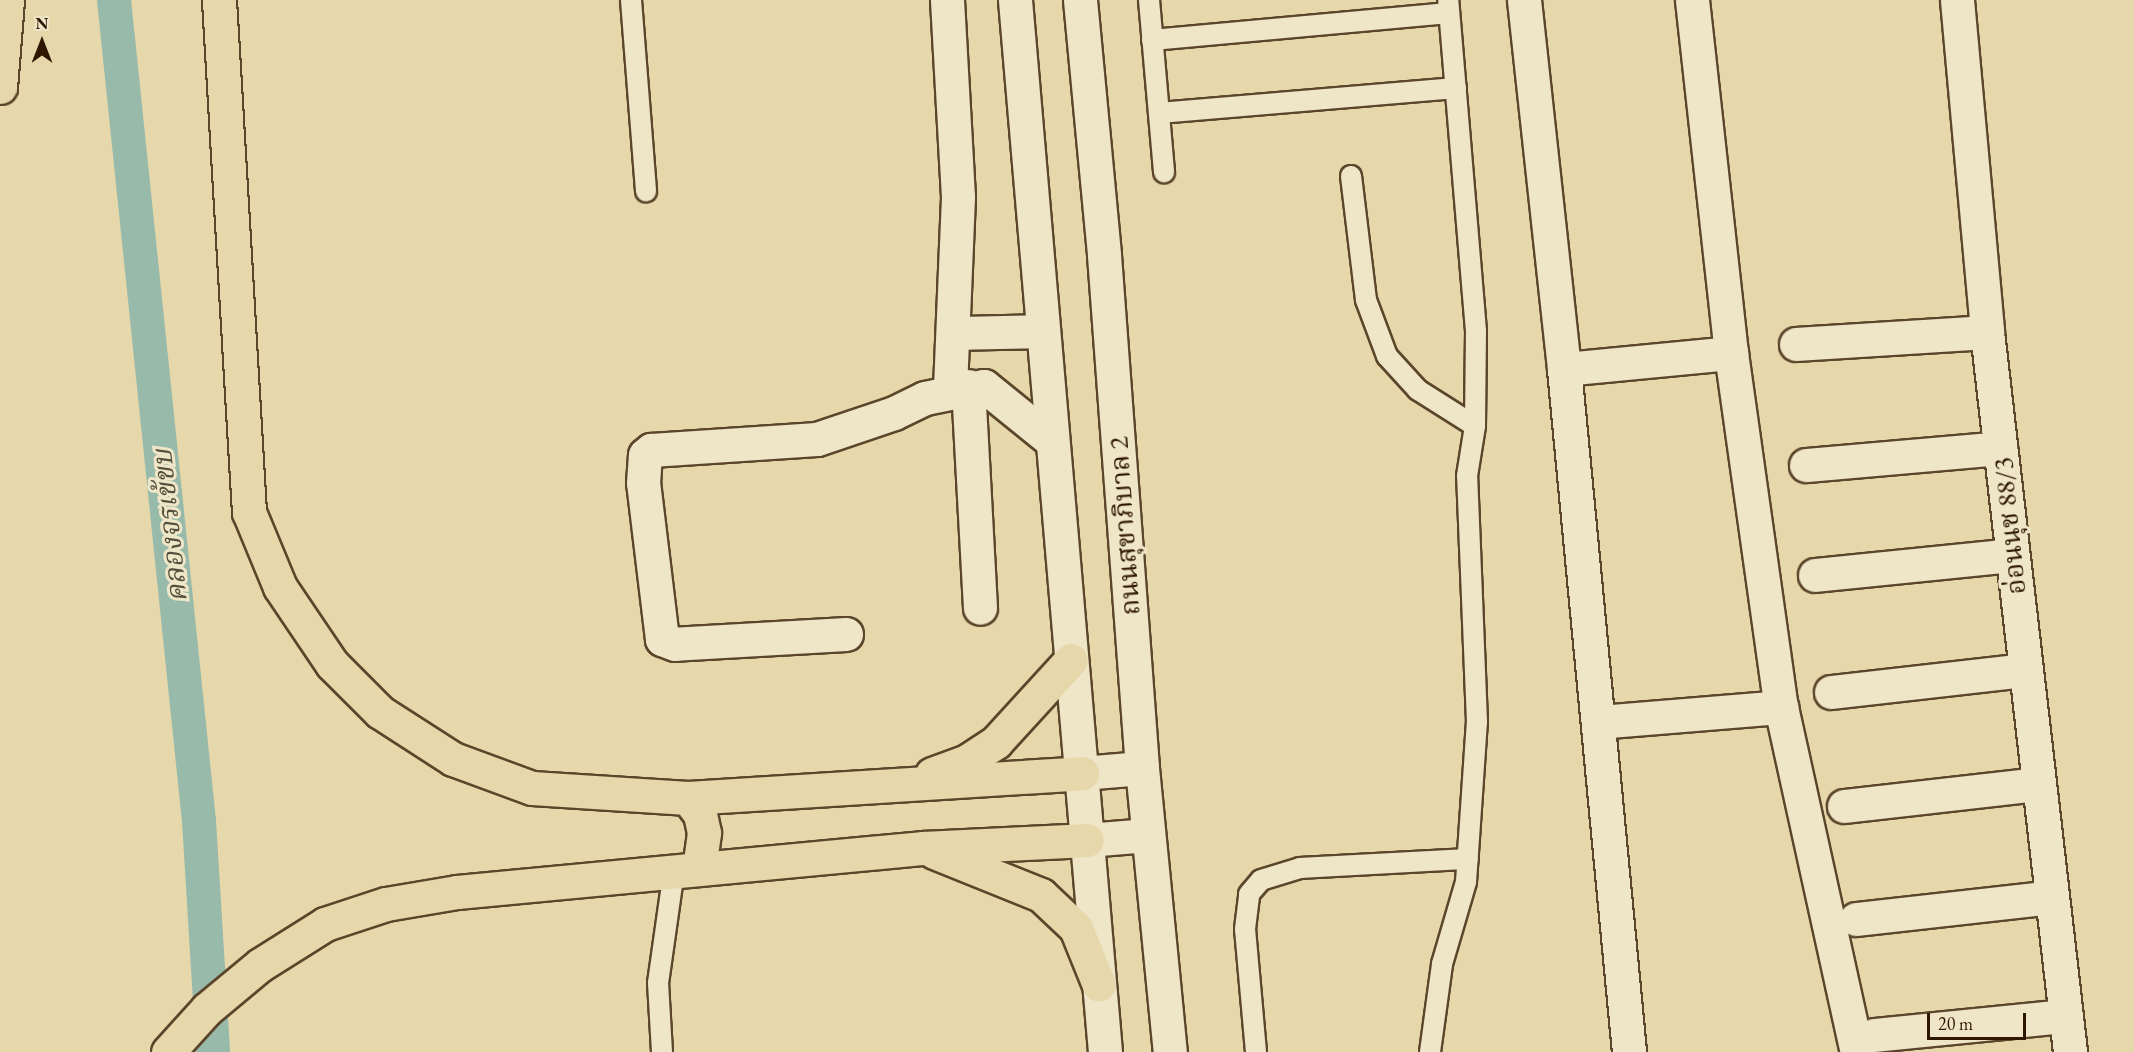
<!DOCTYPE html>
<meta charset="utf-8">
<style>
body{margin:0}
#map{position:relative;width:2134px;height:1052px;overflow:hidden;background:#e7d8ab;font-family:"EB Garamond","Noto Serif Thai",serif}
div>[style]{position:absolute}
.canal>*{height:34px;margin:-17px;padding:0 17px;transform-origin:17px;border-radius:17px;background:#97baaa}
.roads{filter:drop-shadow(2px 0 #5c462b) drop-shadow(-2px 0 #5c462b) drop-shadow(0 2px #5c462b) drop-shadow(0 -2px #5c462b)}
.lane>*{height:20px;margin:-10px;padding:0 10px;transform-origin:10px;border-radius:10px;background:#efe6c8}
.street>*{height:33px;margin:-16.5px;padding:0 16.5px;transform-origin:16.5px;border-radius:16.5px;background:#efe6c8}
.secondary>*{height:33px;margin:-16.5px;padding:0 16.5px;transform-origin:16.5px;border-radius:16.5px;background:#efe6c8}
.highway>*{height:33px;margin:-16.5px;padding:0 16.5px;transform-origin:16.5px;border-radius:16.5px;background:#e7d8ab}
span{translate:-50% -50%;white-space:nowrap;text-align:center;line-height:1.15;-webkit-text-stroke:6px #efe6c8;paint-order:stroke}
.street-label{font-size:27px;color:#2e1600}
.water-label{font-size:28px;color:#534f3c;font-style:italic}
.north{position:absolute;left:12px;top:12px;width:60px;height:60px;-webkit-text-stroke:4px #efe6c8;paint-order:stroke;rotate:0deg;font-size:16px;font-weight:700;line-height:24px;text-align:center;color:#2e1600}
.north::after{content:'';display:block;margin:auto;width:21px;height:27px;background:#2e1600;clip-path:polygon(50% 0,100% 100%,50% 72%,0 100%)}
.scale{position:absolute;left:1927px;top:1013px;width:99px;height:27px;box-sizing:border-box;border:3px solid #2e1600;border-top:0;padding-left:8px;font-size:18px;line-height:21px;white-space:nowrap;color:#2e1600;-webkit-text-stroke:4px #efe6c8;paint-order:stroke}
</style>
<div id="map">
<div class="canal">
<i style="left:114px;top:0;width:825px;rotate:84.09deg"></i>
<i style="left:199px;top:821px;width:231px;rotate:86.5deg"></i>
</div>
<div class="roads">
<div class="lane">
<i style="left:631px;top:0;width:192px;rotate:85.5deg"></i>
<i style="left:1149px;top:0;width:173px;rotate:85deg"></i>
<i style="left:1152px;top:40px;width:298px;rotate:-5.2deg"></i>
<i style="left:1159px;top:113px;width:298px;rotate:-4.8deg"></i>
<i style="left:1351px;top:176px;width:125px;rotate:83.1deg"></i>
<i style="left:1366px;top:300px;width:60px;rotate:69.4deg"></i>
<i style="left:1387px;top:356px;width:46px;rotate:47.6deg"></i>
<i style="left:1418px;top:390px;width:67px;rotate:32.3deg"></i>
<i style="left:662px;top:1052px;width:69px;rotate:-93.3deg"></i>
<i style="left:658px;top:983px;width:113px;rotate:-81.9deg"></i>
<i style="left:1256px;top:1052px;width:123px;rotate:-95.1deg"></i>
<i style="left:1245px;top:929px;width:35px;rotate:-83deg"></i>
<i style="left:1249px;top:894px;width:18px;rotate:-49deg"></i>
<i style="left:1261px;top:880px;width:41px;rotate:-17.1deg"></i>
<i style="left:1300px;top:868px;width:168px;rotate:-3.1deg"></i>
<i style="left:1430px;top:1052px;width:89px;rotate:-82.2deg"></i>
<i style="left:1442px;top:964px;width:85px;rotate:-73.7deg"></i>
<i style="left:1466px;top:882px;width:160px;rotate:-86.1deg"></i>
<i style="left:1477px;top:722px;width:246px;rotate:-92.3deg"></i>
<i style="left:1467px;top:476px;width:51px;rotate:-80.9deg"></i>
<i style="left:1475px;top:426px;width:95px;rotate:-89.4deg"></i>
<i style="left:1476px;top:331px;width:332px;rotate:-94.8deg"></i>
</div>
<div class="street">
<i style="left:947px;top:0;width:197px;rotate:86.8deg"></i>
<i style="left:958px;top:197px;width:192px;rotate:92.4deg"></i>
<i style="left:1524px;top:0;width:371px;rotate:83.8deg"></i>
<i style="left:1564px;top:369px;width:686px;rotate:84.56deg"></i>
<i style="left:1692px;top:0;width:355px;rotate:83.7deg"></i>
<i style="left:1731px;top:353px;width:358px;rotate:82deg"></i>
<i style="left:1781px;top:707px;width:353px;rotate:77.6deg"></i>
<i style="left:1957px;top:0;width:333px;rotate:84.8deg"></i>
<i style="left:1987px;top:332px;width:725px;rotate:83.42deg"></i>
<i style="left:955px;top:333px;width:87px;rotate:-1.3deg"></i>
<i style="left:1796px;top:344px;width:191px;rotate:-3.6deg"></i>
<i style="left:1564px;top:369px;width:168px;rotate:-5.5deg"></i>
<i style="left:968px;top:386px;width:222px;rotate:86.9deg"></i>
<i style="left:1806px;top:465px;width:195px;rotate:-5deg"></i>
<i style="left:1815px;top:575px;width:198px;rotate:-5.8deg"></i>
<i style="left:846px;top:634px;width:171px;rotate:176.7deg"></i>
<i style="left:675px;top:644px;width:14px;rotate:-159deg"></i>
<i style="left:662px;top:639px;width:157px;rotate:-96.9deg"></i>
<i style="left:643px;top:483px;width:28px;rotate:-86deg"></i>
<i style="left:645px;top:455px;width:8px;rotate:-40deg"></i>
<i style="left:651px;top:450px;width:166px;rotate:-3.8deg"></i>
<i style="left:817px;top:439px;width:81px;rotate:-18.7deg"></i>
<i style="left:894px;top:413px;width:34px;rotate:-26deg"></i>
<i style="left:925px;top:398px;width:60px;rotate:-11.5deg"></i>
<i style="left:984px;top:386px;width:87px;rotate:39deg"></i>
<i style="left:1831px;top:692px;width:195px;rotate:-6.5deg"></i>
<i style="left:1598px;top:722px;width:184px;rotate:-4.7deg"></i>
<i style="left:1844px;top:806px;width:195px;rotate:-6.5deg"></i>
<i style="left:1856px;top:919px;width:196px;rotate:-6.4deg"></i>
<i style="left:1874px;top:1035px;width:191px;rotate:-5.7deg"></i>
</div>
<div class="secondary">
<i style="left:1015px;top:0;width:1056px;rotate:85.11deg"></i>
<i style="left:1080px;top:0;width:256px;rotate:84.6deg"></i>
<i style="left:1104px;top:255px;width:514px;rotate:85.76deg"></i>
<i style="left:1142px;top:768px;width:285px;rotate:84.4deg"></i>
<i style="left:1082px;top:773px;width:60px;rotate:-4.8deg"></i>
<i style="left:1087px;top:840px;width:61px;rotate:-4.7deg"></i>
</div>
<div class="highway">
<i style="left:219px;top:0;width:513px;rotate:86.65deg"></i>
<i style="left:249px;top:512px;width:81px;rotate:67.5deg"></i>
<i style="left:280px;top:587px;width:93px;rotate:56deg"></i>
<i style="left:332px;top:664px;width:68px;rotate:45deg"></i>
<i style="left:380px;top:712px;width:87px;rotate:32.8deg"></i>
<i style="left:453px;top:759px;width:84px;rotate:20.2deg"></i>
<i style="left:532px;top:788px;width:156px;rotate:3.7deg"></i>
<i style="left:688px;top:798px;width:395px;rotate:-3.6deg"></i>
<i style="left:0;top:87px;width:87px;rotate:-85.4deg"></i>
<i style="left:932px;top:774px;width:37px;rotate:-20deg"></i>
<i style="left:967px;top:761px;width:35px;rotate:-33deg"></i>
<i style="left:996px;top:742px;width:111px;rotate:-47.6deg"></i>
<i style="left:688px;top:798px;width:20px;rotate:53deg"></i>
<i style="left:700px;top:814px;width:19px;rotate:78deg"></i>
<i style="left:704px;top:833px;width:36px;rotate:98deg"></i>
<i style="left:934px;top:852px;width:115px;rotate:21.9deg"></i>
<i style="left:1041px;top:895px;width:48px;rotate:43.3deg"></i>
<i style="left:1076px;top:928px;width:61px;rotate:68deg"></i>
<i style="left:168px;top:1052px;width:58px;rotate:-47.8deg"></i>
<i style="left:207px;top:1009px;width:69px;rotate:-39.7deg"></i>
<i style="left:260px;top:965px;width:77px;rotate:-32.2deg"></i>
<i style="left:325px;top:924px;width:64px;rotate:-18.2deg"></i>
<i style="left:386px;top:904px;width:72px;rotate:-9.6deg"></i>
<i style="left:457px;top:892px;width:469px;rotate:-5.4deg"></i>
<i style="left:924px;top:848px;width:163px;rotate:-2.8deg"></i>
</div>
</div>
<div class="street-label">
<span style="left:1124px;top:526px;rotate:-94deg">ถนนสุขาภิบาล 2</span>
<span style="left:2009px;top:526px;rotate:-96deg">อ่อนนุช 88/3</span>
</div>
<div class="water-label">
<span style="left:169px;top:526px;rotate:-96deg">คลองจรเข้ขบ</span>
</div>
<div class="north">N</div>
<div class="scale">20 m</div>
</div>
